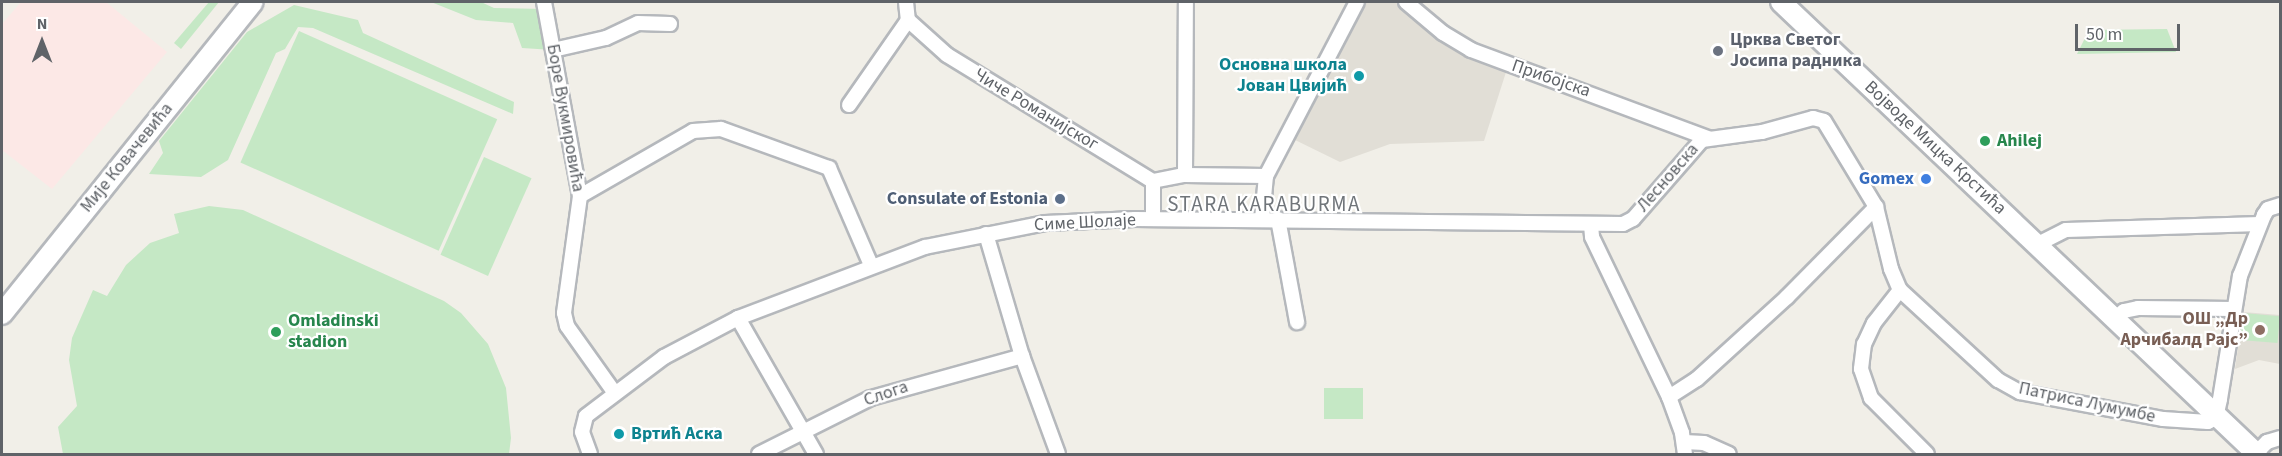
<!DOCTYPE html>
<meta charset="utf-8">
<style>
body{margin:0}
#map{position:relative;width:2282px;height:456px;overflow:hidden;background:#f1efe8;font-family:"Source Sans 3",sans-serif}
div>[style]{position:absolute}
.education>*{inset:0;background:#e1ded6}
.medical>*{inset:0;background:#fce8e6}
.green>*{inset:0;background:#c5e8c5;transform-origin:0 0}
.roads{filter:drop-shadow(2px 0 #b5b8bc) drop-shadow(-2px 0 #b5b8bc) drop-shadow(0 2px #b5b8bc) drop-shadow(0 -2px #b5b8bc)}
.street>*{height:14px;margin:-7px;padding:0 7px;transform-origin:7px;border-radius:7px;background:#fff}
.secondary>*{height:20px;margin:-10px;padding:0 10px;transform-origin:10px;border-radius:10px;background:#fff}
.dots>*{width:16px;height:16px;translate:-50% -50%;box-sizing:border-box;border:3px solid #fff;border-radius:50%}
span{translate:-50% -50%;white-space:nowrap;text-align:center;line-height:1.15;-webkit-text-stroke:4.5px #fff;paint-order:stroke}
.worship-label{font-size:18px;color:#5b616d;font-weight:700}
.left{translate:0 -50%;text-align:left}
.culture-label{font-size:18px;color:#0d838f;font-weight:700}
.right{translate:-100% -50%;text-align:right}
.street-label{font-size:18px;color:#5f6368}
.leisure-label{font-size:18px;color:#27864d;font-weight:700}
.shop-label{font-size:18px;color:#366cbe;font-weight:700}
.service-label{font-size:18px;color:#4e5e75;font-weight:700}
.education-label{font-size:18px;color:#785e54;font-weight:700}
.quarter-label{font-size:21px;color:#70757a;letter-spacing:1.5px}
.frame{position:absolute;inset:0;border:3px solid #5f6368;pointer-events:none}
.north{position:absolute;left:12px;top:12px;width:60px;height:60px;-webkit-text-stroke:4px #fff;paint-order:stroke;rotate:0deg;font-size:16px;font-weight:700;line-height:24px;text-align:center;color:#5f6368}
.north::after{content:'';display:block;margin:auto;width:21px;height:27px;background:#5f6368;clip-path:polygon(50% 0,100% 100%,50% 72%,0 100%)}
.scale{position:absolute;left:2075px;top:24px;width:105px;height:27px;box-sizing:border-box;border:3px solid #5f6368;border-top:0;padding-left:8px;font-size:18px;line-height:21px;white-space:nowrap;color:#5f6368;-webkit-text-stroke:4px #fff;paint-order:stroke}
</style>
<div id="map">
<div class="education">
<i style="clip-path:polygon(1362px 2px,1398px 2px,1455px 47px,1507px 69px,1484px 141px,1390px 144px,1340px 162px,1291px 138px)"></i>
<i style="clip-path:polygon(2243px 312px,2280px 315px,2280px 364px,2259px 360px,2235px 369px)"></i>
</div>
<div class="medical">
<i style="clip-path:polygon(21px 2px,106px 2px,167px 52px,52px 189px,2px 150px,2px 24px)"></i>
</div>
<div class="green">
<i style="clip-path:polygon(209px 2px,219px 2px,181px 49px,174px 43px)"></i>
<i style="clip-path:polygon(431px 2px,481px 2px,494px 8px,545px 9px,553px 50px,522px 48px,513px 23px,476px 20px)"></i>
<i style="clip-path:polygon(294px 5px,358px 20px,363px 33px,514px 102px,513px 114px,313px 28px,298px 27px,285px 49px,276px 53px,228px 160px,201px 177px,149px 174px,163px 153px,159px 141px,247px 32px)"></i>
<i style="clip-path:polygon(2167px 29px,2176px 52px,2077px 54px,2089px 30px)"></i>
<i style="left:299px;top:31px;width:217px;height:144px;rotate:24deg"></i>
<i style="left:484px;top:157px;width:52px;height:107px;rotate:24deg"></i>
<i style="clip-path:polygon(209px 206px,243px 210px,444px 301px,461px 313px,488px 344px,506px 388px,511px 438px,509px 454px,63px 454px,58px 427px,77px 406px,69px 360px,72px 338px,93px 290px,107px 296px,126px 265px,150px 243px,179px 233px,174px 214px)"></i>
<i style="left:2243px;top:313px;width:37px;height:27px;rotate:5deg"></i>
<i style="left:1324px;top:388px;width:39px;height:31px"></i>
</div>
<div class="roads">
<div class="street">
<i style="left:544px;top:2px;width:197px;rotate:79.5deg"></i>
<i style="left:580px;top:196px;width:118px;rotate:97.8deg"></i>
<i style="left:564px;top:313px;width:13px;rotate:77deg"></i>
<i style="left:567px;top:326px;width:81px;rotate:54.5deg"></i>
<i style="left:906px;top:2px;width:18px;rotate:84deg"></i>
<i style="left:908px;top:20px;width:52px;rotate:41.9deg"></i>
<i style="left:947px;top:55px;width:241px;rotate:31.5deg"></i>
<i style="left:1153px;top:181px;width:38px;rotate:90deg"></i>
<i style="left:1406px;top:2px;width:48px;rotate:40deg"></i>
<i style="left:1443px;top:33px;width:33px;rotate:31deg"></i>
<i style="left:1471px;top:50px;width:253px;rotate:20.4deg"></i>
<i style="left:553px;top:50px;width:54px;rotate:-12.8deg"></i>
<i style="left:606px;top:38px;width:35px;rotate:-25deg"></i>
<i style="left:638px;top:23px;width:32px;rotate:2deg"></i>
<i style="left:849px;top:105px;width:103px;rotate:-55.2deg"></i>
<i style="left:1185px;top:175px;width:173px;rotate:-89.7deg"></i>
<i style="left:1153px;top:181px;width:33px;rotate:-11deg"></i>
<i style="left:1185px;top:175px;width:81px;rotate:0.7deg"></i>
<i style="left:580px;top:196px;width:130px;rotate:-29.9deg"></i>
<i style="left:693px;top:131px;width:28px;rotate:-4deg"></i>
<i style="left:721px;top:129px;width:115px;rotate:19.9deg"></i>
<i style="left:829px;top:168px;width:106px;rotate:66.6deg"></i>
<i style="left:1262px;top:219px;width:43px;rotate:-84.7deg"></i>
<i style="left:1266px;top:176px;width:196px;rotate:-62.4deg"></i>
<i style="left:1278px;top:219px;width:105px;rotate:79.5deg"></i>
<i style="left:1591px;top:225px;width:12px;rotate:85deg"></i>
<i style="left:1592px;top:237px;width:178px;rotate:64.3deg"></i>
<i style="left:1669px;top:397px;width:38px;rotate:70deg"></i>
<i style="left:1682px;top:433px;width:21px;rotate:82deg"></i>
<i style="left:986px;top:234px;width:127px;rotate:73.6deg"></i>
<i style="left:1022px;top:356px;width:104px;rotate:69.8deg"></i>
<i style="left:2038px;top:244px;width:31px;rotate:-27deg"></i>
<i style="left:2066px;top:230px;width:194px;rotate:-1.8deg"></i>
<i style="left:1900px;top:290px;width:42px;rotate:128.2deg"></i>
<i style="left:1874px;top:323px;width:23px;rotate:115deg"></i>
<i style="left:1864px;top:344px;width:25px;rotate:97deg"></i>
<i style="left:1861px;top:369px;width:31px;rotate:71deg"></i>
<i style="left:1871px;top:398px;width:79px;rotate:45deg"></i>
<i style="left:738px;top:318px;width:157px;rotate:60.2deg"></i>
<i style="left:2115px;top:319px;width:12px;rotate:-42deg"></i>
<i style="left:2124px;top:311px;width:14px;rotate:-12deg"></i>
<i style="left:2138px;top:308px;width:96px;rotate:0.6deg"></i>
<i style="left:1669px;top:397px;width:33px;rotate:-33deg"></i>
<i style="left:1697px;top:379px;width:122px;rotate:-42.3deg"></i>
<i style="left:1787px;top:297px;width:127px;rotate:-45.3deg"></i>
<i style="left:1684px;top:442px;width:20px;rotate:3deg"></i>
<i style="left:1704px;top:443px;width:27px;rotate:24deg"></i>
<i style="left:2256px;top:453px;width:16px;rotate:-45deg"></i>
<i style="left:2267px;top:442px;width:14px;rotate:-17deg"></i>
<i style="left:590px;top:454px;width:23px;rotate:-110deg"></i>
<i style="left:582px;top:432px;width:16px;rotate:-76deg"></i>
<i style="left:586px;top:416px;width:98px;rotate:-37.1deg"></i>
<i style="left:664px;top:357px;width:84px;rotate:-27.8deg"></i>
<i style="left:738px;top:318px;width:200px;rotate:-20.8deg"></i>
<i style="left:925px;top:247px;width:122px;rotate:-11.3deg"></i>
<i style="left:1045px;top:223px;width:90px;rotate:-2.5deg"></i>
<i style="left:1135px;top:219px;width:488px;rotate:0.6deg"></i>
<i style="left:1623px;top:224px;width:11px;rotate:-27deg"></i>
<i style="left:1633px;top:219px;width:105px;rotate:-48.9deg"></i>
<i style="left:1702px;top:140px;width:61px;rotate:-7.6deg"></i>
<i style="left:1762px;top:132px;width:53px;rotate:-15.4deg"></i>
<i style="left:1813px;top:118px;width:11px;rotate:15deg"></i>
<i style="left:1824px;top:121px;width:100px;rotate:58.8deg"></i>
<i style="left:1876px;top:207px;width:64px;rotate:76.4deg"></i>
<i style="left:1891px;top:269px;width:23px;rotate:67deg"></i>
<i style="left:1900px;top:290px;width:133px;rotate:42.6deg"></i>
<i style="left:1998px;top:380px;width:25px;rotate:29deg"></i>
<i style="left:2020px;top:392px;width:146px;rotate:10.7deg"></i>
<i style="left:2163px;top:419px;width:45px;rotate:3.8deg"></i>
<i style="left:2208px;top:422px;width:9px;rotate:-32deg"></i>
<i style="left:2216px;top:417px;width:18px;rotate:-77deg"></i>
<i style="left:2220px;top:399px;width:125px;rotate:-80.8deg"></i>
<i style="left:2240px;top:276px;width:66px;rotate:-68.5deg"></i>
<i style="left:2264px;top:215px;width:7px;rotate:-56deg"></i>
<i style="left:2268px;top:209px;width:13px;rotate:-18deg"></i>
<i style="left:759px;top:454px;width:125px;rotate:-26.6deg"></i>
<i style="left:871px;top:398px;width:157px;rotate:-15.5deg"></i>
</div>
<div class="secondary">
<i style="left:1781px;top:2px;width:656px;rotate:43.52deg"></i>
<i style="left:2px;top:314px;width:400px;rotate:-51.2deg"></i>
</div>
</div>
<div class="dots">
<i style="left:1718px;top:51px;background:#6b7280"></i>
<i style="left:1359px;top:76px;background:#0f9aa8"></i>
<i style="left:1985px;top:141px;background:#2e9e5b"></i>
<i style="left:1926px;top:179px;background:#3f7fe0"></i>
<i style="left:1060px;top:199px;background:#5c6f8a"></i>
<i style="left:2260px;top:330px;background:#8d6e63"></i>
<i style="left:276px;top:332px;background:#2e9e5b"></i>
<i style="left:619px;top:434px;background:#0f9aa8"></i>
</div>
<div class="worship-label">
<span class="left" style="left:1730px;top:51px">Црква Светог<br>Јосипа радника</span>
</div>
<div class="culture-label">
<span class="right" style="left:1347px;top:76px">Основна школа<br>Јован Цвијић</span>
<span class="left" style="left:631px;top:434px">Вртић Аска</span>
</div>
<div class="street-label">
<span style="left:1551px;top:79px;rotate:19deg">Прибојска</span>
<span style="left:1036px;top:110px;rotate:31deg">Чиче Романијског</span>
<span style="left:565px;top:118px;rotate:80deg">Боре Вукмировића</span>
<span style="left:1935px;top:148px;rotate:43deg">Војводе Мицка Крстића</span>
<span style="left:127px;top:158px;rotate:-51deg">Мије Ковачевића</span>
<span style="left:1668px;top:178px;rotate:-49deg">Лесновска</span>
<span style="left:1085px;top:223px;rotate:-3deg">Симе Шолаје</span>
<span style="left:886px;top:394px;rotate:-19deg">Слога</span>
<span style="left:2087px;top:403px;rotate:12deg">Патриса Лумумбе</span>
</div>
<div class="leisure-label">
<span class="left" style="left:1997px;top:141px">Ahilej</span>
<span class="left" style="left:288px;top:332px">Omladinski<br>stadion</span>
</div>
<div class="shop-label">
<span class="right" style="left:1914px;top:179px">Gomex</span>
</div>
<div class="service-label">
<span class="right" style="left:1048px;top:199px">Consulate of Estonia</span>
</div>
<div class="education-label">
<span class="right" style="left:2248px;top:330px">ОШ „Др<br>Арчибалд Рајс”</span>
</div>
<div class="quarter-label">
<span style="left:1264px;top:204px">STARA KARABURMA</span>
</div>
<div class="frame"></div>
<div class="north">N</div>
<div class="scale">50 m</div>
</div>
